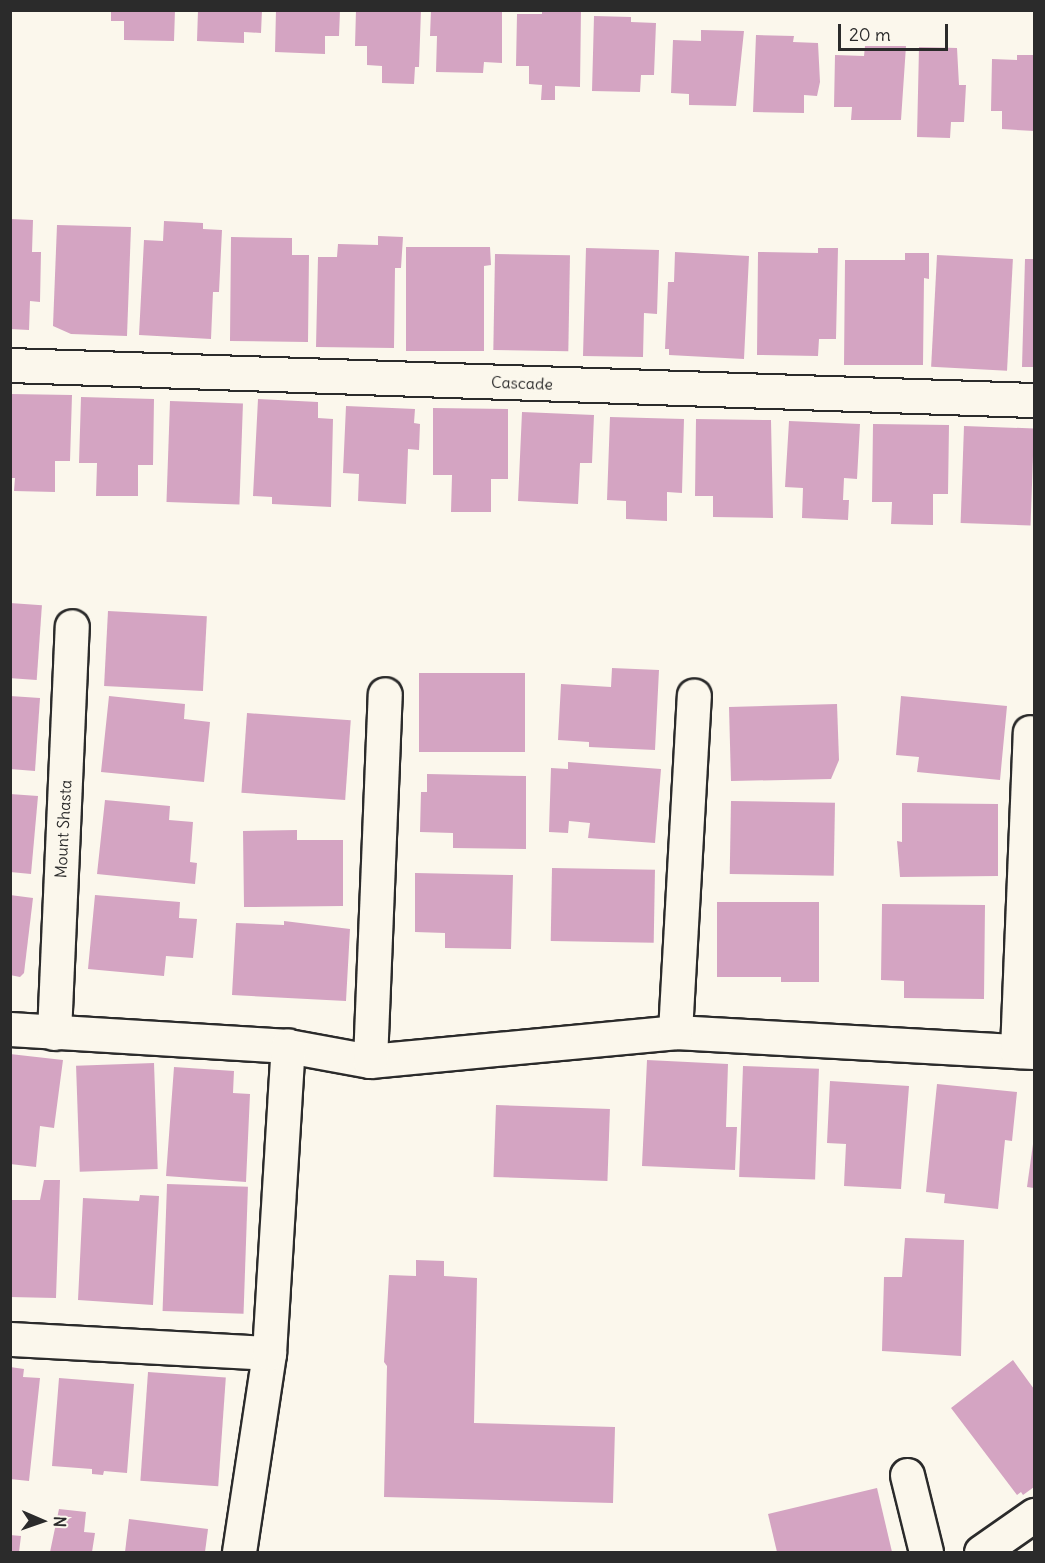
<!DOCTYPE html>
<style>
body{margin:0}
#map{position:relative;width:1045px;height:1563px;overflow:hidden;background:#fbf7ec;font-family:Delius,sans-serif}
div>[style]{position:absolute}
.building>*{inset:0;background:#d4a4c2;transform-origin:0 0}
.roads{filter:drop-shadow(2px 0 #2b2b2b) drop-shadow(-2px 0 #2b2b2b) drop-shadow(0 2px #2b2b2b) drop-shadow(0 -2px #2b2b2b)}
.minor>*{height:33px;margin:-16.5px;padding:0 16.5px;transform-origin:16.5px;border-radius:16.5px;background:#fbf7ec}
span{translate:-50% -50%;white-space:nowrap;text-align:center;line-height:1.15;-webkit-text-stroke:6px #fbf7ec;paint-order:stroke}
.street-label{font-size:16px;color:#2b2b2b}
.frame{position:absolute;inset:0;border:12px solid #2b2b2b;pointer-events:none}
.north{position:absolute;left:12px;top:1491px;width:60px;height:60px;-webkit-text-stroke:4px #fbf7ec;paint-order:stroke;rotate:92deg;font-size:16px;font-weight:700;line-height:24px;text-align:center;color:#2b2b2b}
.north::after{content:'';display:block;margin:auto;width:21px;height:27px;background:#2b2b2b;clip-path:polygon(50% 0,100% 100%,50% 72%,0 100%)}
.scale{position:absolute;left:838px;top:24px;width:110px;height:27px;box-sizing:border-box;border:3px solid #2b2b2b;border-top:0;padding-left:8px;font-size:18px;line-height:21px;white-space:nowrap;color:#2b2b2b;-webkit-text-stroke:4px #fbf7ec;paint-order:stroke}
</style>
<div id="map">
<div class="building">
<i style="clip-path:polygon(111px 10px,175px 10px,174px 41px,124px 40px,124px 21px,111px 21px)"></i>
<i style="clip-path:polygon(198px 10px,262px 10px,261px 33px,244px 32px,244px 43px,197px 41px)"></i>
<i style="clip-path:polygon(276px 10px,340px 10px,339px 36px,325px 36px,325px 54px,275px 52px)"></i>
<i style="clip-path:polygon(356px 10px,421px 10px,419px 67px,415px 67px,414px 84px,382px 83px,382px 66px,367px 65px,367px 46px,355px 46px)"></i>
<i style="clip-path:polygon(431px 10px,502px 11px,502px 63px,484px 62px,483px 73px,436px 72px,437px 36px,430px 36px)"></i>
<i style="clip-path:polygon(542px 10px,581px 10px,580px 87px,555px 86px,555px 100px,541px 100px,542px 85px,529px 84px,529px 66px,516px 66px,517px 14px,542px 14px)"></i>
<i style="clip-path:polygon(594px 16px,631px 17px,631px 22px,656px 23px,654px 75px,641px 75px,640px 92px,592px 91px)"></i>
<i style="clip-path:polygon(701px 30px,744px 31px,736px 106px,689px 105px,689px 94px,671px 93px,673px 40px,701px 41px)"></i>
<i style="clip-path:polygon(756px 35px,794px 36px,793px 42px,818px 43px,820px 82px,817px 96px,804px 95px,804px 113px,753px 112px)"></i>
<i style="clip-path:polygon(865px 46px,906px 46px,901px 120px,851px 120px,852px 107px,834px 107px,835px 55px,864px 56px)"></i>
<i style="clip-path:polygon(919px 47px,957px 48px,959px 85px,966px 85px,964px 122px,951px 122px,950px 138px,917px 137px)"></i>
<i style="clip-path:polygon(1017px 55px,1034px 55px,1034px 131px,1002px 129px,1002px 111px,991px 111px,992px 59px,1017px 60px)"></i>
<i style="clip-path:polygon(10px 219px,33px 220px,32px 252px,41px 252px,40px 302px,30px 301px,29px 330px,10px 329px)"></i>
<i style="clip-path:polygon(164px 221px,203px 223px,203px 229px,222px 230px,219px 292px,213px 292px,211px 339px,139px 335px,144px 240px,163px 241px)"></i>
<i style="clip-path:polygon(57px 225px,131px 227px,127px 336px,71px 334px,53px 326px)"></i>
<i style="clip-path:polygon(378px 236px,403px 237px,401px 268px,395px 268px,394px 348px,316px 347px,318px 257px,337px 257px,338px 244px,378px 245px)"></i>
<i style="clip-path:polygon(231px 237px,292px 238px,292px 255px,309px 255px,308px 342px,230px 341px)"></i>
<i style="clip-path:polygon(406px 247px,490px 247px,491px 265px,484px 266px,484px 351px,406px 351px)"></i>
<i style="clip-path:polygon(586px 248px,659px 250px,657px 314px,644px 313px,643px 357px,583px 356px)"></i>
<i style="clip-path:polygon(818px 248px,838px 248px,836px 339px,819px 339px,818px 356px,757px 355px,758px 252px,818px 253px)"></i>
<i style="clip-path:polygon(675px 252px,749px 256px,744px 359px,669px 355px,669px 349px,665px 349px,668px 282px,674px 282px)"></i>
<i style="clip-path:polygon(905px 253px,929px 253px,929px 279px,924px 278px,923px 365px,844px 365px,845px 260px,905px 260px)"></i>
<i style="left:495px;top:254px;width:75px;height:96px;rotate:1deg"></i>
<i style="left:937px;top:255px;width:76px;height:112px;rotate:3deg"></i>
<i style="clip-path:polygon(1025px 259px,1034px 259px,1034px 367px,1022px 367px)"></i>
<i style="clip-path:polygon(10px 394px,72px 395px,70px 461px,55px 461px,55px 492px,14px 491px,15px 478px,10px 478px)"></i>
<i style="clip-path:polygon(81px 397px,154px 399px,153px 465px,138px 465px,138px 496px,96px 496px,97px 463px,79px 463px)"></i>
<i style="clip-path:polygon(258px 399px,318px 402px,318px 418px,333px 419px,331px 507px,272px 504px,272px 497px,253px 496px)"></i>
<i style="left:170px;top:401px;width:73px;height:101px;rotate:2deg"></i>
<i style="clip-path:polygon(346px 406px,415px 409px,414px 423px,420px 424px,419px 450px,408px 449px,406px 504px,358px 501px,359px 474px,343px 473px)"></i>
<i style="clip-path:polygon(433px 408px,508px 409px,508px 479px,491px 479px,491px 512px,451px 512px,452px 475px,433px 475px)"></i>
<i style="clip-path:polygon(522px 412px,594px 415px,592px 463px,580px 463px,578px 504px,518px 501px)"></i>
<i style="clip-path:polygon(610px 417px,684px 419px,682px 493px,667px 492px,667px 521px,626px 519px,626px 501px,607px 500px)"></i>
<i style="clip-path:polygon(696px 419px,771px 420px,773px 518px,713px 517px,713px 496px,695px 496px)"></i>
<i style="clip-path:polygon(789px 421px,860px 424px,857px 479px,844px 478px,843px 500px,849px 500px,848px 520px,802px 518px,803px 488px,785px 487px)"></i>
<i style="clip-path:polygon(873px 424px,949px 425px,948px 494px,933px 494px,933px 525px,891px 524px,892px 502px,872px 502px)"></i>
<i style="left:964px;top:426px;width:70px;height:97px;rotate:2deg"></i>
<i style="left:10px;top:603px;width:32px;height:75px;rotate:4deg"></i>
<i style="left:108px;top:611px;width:99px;height:75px;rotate:3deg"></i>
<i style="clip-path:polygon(612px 668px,659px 670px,655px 750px,589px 747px,589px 742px,558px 740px,561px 684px,611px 687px)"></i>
<i style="left:419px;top:673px;width:106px;height:79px"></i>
<i style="clip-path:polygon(10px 696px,40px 698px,35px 771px,10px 769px)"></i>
<i style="clip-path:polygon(109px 696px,185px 704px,184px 719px,210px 722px,204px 782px,101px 772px)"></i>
<i style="clip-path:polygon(901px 696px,1007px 706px,1000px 780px,917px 772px,919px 757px,896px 755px)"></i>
<i style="clip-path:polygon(837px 704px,839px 760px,831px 779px,731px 781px,729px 707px)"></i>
<i style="left:247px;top:713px;width:104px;height:80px;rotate:4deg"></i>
<i style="clip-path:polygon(568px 762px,661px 769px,655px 843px,588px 838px,590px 823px,569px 821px,568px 833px,549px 832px,551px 768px,568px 769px)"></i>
<i style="clip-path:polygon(427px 774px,526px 776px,526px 849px,453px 848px,453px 833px,420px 832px,421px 792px,427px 792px)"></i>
<i style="clip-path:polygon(10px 794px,38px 796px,31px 874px,10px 872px)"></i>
<i style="clip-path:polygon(105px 800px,170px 806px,169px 820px,193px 822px,190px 862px,197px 863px,195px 884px,97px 874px)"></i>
<i style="left:731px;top:801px;width:104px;height:73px;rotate:1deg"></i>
<i style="clip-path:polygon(902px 803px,998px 804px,998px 876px,900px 877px,897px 841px,902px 842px)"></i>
<i style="clip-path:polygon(297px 830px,297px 840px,343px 840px,343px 906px,244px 907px,243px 831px)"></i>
<i style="left:552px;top:868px;width:103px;height:73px;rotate:1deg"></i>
<i style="clip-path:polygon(415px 873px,513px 875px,511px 949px,445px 948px,445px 933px,415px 932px)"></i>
<i style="clip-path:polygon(10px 895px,33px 898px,24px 973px,20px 977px,10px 975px)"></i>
<i style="clip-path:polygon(95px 895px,180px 902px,179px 918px,197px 919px,193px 958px,166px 956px,164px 976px,88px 969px)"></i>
<i style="clip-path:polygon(717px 902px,819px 902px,819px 982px,781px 982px,781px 977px,717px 977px)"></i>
<i style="clip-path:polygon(882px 904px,985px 905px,984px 999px,904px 998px,904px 981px,881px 980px)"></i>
<i style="clip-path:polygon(284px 921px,350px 929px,346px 1001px,232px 995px,236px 923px,284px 925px)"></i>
<i style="clip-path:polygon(10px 1054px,63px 1060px,54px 1128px,40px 1126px,36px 1167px,10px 1164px)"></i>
<i style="clip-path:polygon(647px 1060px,728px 1064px,726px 1127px,737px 1127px,735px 1170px,642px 1166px)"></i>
<i style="left:154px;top:1063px;width:106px;height:78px;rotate:88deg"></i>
<i style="left:743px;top:1066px;width:76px;height:111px;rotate:2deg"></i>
<i style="clip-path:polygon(174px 1067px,234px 1071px,233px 1093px,250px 1094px,246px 1182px,166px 1176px)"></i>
<i style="clip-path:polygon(830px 1081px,909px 1086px,901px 1189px,844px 1186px,846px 1144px,827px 1143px)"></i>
<i style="clip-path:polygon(937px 1084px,1017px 1092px,1012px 1141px,1005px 1140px,998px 1209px,944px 1203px,945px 1194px,926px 1192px)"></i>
<i style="left:496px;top:1105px;width:114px;height:72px;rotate:2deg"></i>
<i style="clip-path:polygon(1034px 1137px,1034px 1188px,1027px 1187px)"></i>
<i style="clip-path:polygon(44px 1180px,60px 1180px,56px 1298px,10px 1297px,10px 1200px,40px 1200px)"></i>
<i style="left:167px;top:1184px;width:81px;height:127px;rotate:2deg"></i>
<i style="clip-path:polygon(140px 1195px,159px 1196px,153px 1305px,78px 1300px,83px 1198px,139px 1201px)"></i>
<i style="clip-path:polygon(905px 1238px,964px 1240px,961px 1356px,882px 1351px,884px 1277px,902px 1277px)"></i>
<i style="clip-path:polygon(416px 1260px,444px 1261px,444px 1276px,477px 1278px,474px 1423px,615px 1427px,613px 1503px,384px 1497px,387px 1366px,384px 1362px,389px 1275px,416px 1276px)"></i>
<i style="clip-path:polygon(1013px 1360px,1034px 1389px,1034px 1487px,1023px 1495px,1021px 1492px,1017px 1495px,951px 1408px)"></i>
<i style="clip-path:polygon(10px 1367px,24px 1369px,23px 1377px,40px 1378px,29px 1481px,10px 1479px)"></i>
<i style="left:148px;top:1372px;width:78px;height:109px;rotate:4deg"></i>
<i style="clip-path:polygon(59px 1378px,134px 1384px,127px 1473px,104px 1471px,103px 1475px,92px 1474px,92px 1469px,52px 1466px)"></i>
<i style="clip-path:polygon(877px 1488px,892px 1552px,777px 1552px,768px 1514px)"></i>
<i style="clip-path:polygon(59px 1509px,86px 1512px,84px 1532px,95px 1533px,92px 1552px,50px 1552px)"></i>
<i style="clip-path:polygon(129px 1519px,208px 1529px,205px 1552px,125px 1552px)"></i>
<i style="clip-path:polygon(10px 1535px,21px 1536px,19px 1552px,10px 1552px)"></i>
</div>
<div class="roads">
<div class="minor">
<i style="left:10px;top:365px;width:1025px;rotate:1.96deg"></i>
<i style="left:10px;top:1029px;width:279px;rotate:3.5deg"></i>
<i style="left:288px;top:1046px;width:83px;rotate:10.4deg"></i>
<i style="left:370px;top:1061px;width:306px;rotate:-5.4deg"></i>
<i style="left:675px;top:1032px;width:360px;rotate:3.2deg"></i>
<i style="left:675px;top:1032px;width:337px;rotate:-86.8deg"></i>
<i style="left:54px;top:1033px;width:407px;rotate:-87.5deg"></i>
<i style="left:1017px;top:1051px;width:319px;rotate:-87.7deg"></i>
<i style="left:370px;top:1061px;width:367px;rotate:-87.7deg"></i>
<i style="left:10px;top:1339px;width:259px;rotate:3.1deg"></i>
<i style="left:907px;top:1475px;width:79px;rotate:76.1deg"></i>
<i style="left:239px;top:1552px;width:201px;rotate:-81.4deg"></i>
<i style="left:269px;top:1353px;width:308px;rotate:-86.5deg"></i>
<i style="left:981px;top:1552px;width:65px;rotate:-34.9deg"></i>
</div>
</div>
<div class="street-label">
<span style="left:522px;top:383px;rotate:2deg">Cascade</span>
<span style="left:63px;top:829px;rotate:-87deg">Mount Shasta</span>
</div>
<div class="frame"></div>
<div class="north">N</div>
<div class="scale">20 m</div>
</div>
